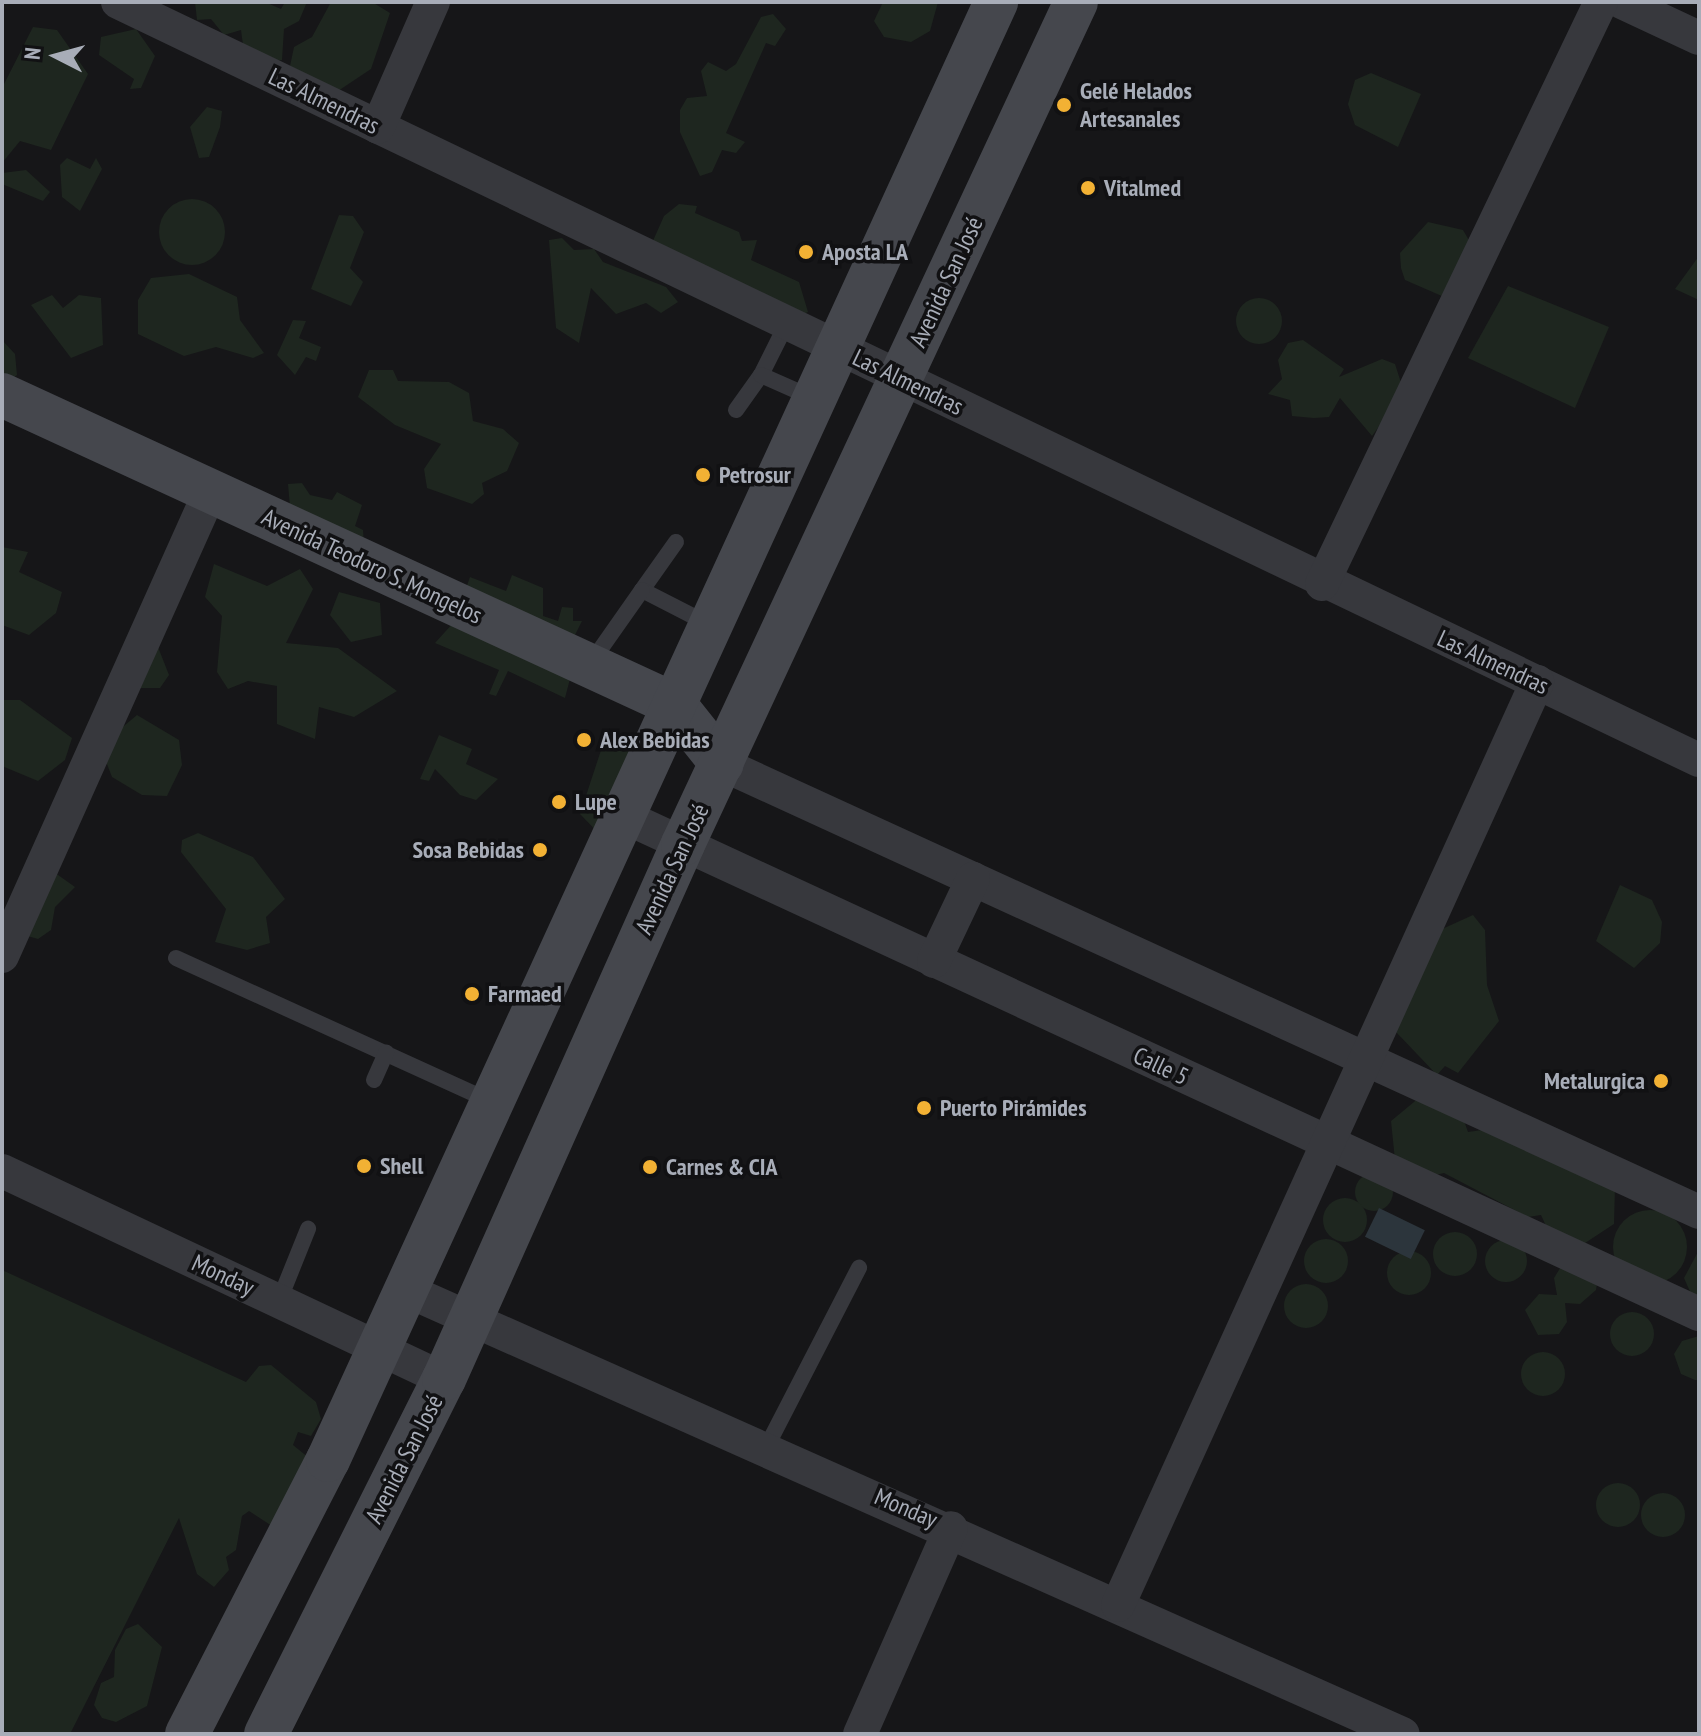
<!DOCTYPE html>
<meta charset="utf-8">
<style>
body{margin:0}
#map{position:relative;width:1701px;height:1736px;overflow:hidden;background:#161618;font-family:"PT Sans Narrow",sans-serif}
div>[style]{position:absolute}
.green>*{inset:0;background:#1e261f}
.round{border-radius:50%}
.water>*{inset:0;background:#2c353c;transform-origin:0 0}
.lane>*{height:16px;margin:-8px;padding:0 8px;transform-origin:8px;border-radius:8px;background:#37383d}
.street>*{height:34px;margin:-17px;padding:0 17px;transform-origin:17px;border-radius:17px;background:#37383d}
.secondary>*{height:44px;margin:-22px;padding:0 22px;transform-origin:22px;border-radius:22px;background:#45474d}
.dots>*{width:22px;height:22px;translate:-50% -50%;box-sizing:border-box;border:4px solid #111113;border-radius:50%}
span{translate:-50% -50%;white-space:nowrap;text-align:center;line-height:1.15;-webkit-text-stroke:7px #111113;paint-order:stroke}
.poi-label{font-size:24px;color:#a8adb8;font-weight:700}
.left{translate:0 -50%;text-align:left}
.right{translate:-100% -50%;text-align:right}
.street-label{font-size:24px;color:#a8adb8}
.frame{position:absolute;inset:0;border:4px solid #a8adb8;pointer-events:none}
.north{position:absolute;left:16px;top:16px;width:80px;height:80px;-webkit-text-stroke:6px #111113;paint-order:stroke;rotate:276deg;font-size:22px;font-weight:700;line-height:32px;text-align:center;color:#a8adb8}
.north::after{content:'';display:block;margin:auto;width:28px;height:36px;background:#a8adb8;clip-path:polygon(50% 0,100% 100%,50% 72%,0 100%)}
</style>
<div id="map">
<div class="green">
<i style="clip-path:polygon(195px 2px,265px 2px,281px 9px,285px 2px,307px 2px,299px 21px,284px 29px,282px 60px,264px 63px,243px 45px,241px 30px,224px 35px,211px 19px,197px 20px)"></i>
<i style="clip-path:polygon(331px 2px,372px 2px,390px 13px,371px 69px,338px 91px,290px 66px,294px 47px,312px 37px)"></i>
<i style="clip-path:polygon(883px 2px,938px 2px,930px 31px,911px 42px,884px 37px,874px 21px)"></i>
<i style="clip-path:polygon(773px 14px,786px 29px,775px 46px,766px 43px,726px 133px,745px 142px,736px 153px,722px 150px,712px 172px,700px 176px,680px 132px,680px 110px,687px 98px,707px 96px,701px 71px,708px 62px,726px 71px,736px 64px,761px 17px)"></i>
<i style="clip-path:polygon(33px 27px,57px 30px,88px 74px,51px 150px,20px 141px,2px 163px,2px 88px)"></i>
<i style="clip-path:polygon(136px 29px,155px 56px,141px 88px,130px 89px,134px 79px,99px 55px,101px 37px)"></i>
<i style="clip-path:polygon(1371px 73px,1421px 94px,1398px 147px,1355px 125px,1348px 104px,1355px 80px)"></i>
<i style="clip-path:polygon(207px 107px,222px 111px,220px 127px,209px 157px,199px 158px,190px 127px)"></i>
<i style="clip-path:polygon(67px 158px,90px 169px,96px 158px,102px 169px,80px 211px,62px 197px,60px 165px)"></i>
<i style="clip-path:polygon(26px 170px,50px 192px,43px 201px,2px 184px,2px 173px)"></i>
<i class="round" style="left:159px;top:199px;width:66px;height:66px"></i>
<i style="clip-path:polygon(679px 204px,697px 206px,695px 213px,739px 232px,742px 241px,757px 240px,751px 260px,799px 282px,808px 312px,789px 320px,652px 243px,664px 216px)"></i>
<i style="clip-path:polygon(339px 215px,353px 216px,364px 232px,350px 268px,363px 282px,351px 306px,311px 289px)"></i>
<i style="clip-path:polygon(1428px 222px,1463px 230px,1470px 242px,1451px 300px,1405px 280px,1401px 268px,1400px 253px)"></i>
<i style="clip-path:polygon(562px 238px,574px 250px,594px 249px,603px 262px,666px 287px,678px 302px,661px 313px,646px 303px,616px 314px,591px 288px,579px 343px,556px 328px,549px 240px)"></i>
<i style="clip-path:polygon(1699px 256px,1699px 300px,1675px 289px)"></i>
<i style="clip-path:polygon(189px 274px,237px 297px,240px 320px,264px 353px,253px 358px,216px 347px,184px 356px,138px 334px,138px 300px,151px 278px)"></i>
<i style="clip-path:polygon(1508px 286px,1609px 327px,1575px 408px,1468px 358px)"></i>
<i style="clip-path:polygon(52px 295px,63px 308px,79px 295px,101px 298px,103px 345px,71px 358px,31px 305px)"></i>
<i class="round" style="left:1236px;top:298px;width:46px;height:46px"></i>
<i style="clip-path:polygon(293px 320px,306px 321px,299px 338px,321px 347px,316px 361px,306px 357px,295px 375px,277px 355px)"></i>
<i style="clip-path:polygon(2px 340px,15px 354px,17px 375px,2px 386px)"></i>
<i style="clip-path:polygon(1303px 340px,1344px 369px,1339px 377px,1382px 359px,1395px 364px,1404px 392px,1372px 436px,1340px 398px,1329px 417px,1314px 418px,1292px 416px,1290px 400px,1268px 394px,1282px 379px,1278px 360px,1288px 343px)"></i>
<i style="clip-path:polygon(369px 370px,393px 370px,398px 381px,449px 382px,469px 393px,473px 421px,503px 429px,519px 443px,507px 471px,482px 483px,484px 494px,472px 504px,427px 488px,424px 469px,441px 444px,395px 425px,358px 397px)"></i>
<i style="clip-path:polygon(302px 483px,310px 495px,332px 500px,337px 492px,362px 505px,355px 526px,363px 530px,364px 544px,290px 507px,288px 484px)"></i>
<i style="clip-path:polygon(2px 547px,28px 552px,19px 572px,62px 592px,56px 613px,29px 635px,2px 625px)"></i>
<i style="clip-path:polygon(214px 564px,267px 586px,300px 569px,313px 589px,286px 643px,338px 648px,397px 691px,354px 717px,319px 707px,315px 739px,277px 724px,277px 686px,248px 681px,228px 689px,217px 672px,222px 616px,205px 597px)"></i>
<i style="clip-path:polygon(512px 575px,543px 588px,543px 616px,558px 621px,562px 607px,573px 608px,573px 621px,582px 621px,572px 641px,465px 591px,470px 577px,506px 591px)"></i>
<i style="clip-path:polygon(339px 592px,380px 603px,382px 635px,351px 642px,330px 615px)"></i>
<i style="clip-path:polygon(454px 622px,572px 671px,565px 698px,508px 671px,496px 696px,489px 694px,499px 670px,435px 643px)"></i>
<i style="clip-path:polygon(158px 647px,169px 675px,160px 688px,140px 688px)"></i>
<i style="clip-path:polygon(2px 700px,20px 700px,72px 738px,65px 760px,38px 781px,2px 766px)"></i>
<i style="clip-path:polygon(137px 715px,179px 740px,182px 765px,167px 796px,142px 795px,112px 777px,100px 746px)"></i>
<i style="clip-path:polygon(620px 733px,643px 753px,606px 841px,580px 814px,605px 738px)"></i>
<i style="clip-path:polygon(439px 735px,472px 749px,466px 764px,498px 779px,476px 800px,460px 795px,435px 769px,429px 781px,420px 779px)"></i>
<i style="clip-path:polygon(198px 833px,253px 857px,285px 899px,266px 917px,270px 943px,247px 950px,215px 942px,226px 909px,181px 852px,182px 840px)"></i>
<i style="clip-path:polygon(51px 870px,75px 887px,55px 907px,51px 930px,38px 939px,24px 935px)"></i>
<i style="clip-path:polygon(1620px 885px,1652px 900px,1662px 922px,1660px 943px,1634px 968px,1596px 941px)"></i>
<i style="clip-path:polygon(1473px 915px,1485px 930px,1487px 985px,1499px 1021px,1458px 1073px,1445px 1066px,1437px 1075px,1396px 1032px,1429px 935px)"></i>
<i style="clip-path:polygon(1420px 1097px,1463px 1118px,1468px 1132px,1489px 1129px,1615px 1187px,1614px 1224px,1582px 1245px,1547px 1228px,1541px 1215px,1528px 1217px,1444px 1173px,1431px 1176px,1395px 1160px,1391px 1121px)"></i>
<i class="round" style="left:1355px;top:1173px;width:38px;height:38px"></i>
<i class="round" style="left:1323px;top:1198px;width:44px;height:44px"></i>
<i class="round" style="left:1613px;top:1210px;width:74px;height:74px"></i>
<i class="round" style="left:1433px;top:1232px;width:44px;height:44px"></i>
<i class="round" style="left:1304px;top:1239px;width:44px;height:44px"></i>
<i class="round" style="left:1485px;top:1240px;width:42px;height:42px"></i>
<i style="clip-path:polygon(1699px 1250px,1699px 1312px,1684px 1278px)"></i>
<i class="round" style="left:1387px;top:1251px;width:44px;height:44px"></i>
<i style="clip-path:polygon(1562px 1265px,1597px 1283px,1596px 1290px,1580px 1304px,1565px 1303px,1567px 1322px,1559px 1334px,1538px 1335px,1525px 1310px,1539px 1294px,1557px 1295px,1554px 1278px)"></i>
<i style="clip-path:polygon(2px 1270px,246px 1382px,259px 1366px,271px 1365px,316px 1402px,321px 1419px,311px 1436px,298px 1432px,293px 1445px,309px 1458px,272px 1526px,249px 1511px,242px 1516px,236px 1550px,226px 1557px,229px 1570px,214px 1587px,197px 1574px,179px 1518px,70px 1734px,2px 1731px)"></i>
<i class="round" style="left:1284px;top:1284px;width:44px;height:44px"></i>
<i class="round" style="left:1610px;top:1312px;width:44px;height:44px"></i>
<i style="clip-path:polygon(1699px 1336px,1699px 1380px,1695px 1380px,1681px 1374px,1674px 1354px,1682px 1341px)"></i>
<i class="round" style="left:1521px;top:1352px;width:44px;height:44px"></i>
<i class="round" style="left:1596px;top:1483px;width:44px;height:44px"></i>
<i class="round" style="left:1641px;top:1493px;width:44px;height:44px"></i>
<i style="clip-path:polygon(138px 1624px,162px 1647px,147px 1706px,116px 1722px,102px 1718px,94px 1705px,101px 1683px,114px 1677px,115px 1650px,126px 1629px)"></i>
</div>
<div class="water">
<i style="left:1379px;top:1208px;width:51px;height:32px;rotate:26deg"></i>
</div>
<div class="lane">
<i style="left:761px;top:375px;width:58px;rotate:-63.4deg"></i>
<i style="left:736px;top:410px;width:43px;rotate:-54.5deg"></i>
<i style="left:761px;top:375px;width:57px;rotate:23.9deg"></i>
<i style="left:676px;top:542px;width:59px;rotate:125.3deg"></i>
<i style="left:642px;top:590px;width:76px;rotate:27.2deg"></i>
<i style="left:590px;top:664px;width:90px;rotate:-54.9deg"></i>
<i style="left:176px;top:958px;width:345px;rotate:24.5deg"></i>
<i style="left:374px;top:1080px;width:30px;rotate:-66deg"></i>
<i style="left:279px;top:1301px;width:78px;rotate:-68.1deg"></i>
<i style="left:766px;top:1448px;width:203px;rotate:-62.7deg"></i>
</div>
<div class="street">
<i style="left:118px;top:2px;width:1753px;rotate:25.62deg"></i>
<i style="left:1622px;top:2px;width:85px;rotate:25.1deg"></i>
<i style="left:378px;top:127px;width:137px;rotate:-66.3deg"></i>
<i style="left:1322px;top:584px;width:645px;rotate:-64.39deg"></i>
<i style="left:722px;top:764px;width:1075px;rotate:24.63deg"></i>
<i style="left:623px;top:816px;width:1186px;rotate:24.84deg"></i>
<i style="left:2px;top:956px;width:508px;rotate:-65.85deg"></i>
<i style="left:934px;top:961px;width:91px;rotate:-64.6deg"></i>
<i style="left:2px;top:1171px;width:488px;rotate:25.2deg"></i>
<i style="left:406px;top:1290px;width:1091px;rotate:24.01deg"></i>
<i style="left:1118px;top:1605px;width:1014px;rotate:-65.58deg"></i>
<i style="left:860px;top:1734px;width:225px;rotate:-66.2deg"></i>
</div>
<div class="secondary">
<i style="left:2px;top:395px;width:741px;rotate:24.73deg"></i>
<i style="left:675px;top:705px;width:75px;rotate:51.5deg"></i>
<i style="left:187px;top:1734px;width:308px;rotate:-62.8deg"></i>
<i style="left:328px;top:1460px;width:1604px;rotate:-65.38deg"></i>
<i style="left:266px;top:1734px;width:397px;rotate:-63.4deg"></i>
<i style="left:444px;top:1379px;width:586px;rotate:-65.93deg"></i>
<i style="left:683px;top:844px;width:929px;rotate:-64.98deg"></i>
</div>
<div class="dots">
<i style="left:1064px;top:105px;background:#f2b134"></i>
<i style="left:1088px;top:188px;background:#f2b134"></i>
<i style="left:806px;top:252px;background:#f2b134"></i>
<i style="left:703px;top:475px;background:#f2b134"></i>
<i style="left:584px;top:740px;background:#f2b134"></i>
<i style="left:559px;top:802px;background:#f2b134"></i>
<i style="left:540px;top:850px;background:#f2b134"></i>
<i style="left:472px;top:994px;background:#f2b134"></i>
<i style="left:1661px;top:1081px;background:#f2b134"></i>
<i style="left:924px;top:1108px;background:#f2b134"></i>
<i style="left:364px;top:1166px;background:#f2b134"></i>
<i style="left:650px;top:1167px;background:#f2b134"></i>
</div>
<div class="poi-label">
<span class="left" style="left:1080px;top:105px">Gelé Helados<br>Artesanales</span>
<span class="left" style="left:1104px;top:188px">Vitalmed</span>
<span class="left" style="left:822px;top:252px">Aposta LA</span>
<span class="left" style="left:719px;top:475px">Petrosur</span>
<span class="left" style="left:600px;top:740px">Alex Bebidas</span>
<span class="left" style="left:575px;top:802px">Lupe</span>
<span class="right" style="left:524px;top:850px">Sosa Bebidas</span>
<span class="left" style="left:488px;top:994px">Farmaed</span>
<span class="right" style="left:1645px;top:1081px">Metalurgica</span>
<span class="left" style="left:940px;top:1108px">Puerto Pirámides</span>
<span class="left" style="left:380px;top:1166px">Shell</span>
<span class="left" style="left:666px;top:1167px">Carnes &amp; CIA</span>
</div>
<div class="street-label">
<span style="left:324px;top:101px;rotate:26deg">Las Almendras</span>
<span style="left:946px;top:282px;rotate:-65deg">Avenida San José</span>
<span style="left:908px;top:382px;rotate:26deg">Las Almendras</span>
<span style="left:372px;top:566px;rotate:25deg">Avenida Teodoro S. Mongelos</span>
<span style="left:1493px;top:662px;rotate:25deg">Las Almendras</span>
<span style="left:672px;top:869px;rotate:-65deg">Avenida San José</span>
<span style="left:1161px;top:1066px;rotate:25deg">Calle 5</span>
<span style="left:223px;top:1275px;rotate:25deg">Monday</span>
<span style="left:404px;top:1459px;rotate:-63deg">Avenida San José</span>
<span style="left:906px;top:1508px;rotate:23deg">Monday</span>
</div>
<div class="frame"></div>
<div class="north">N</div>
</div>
